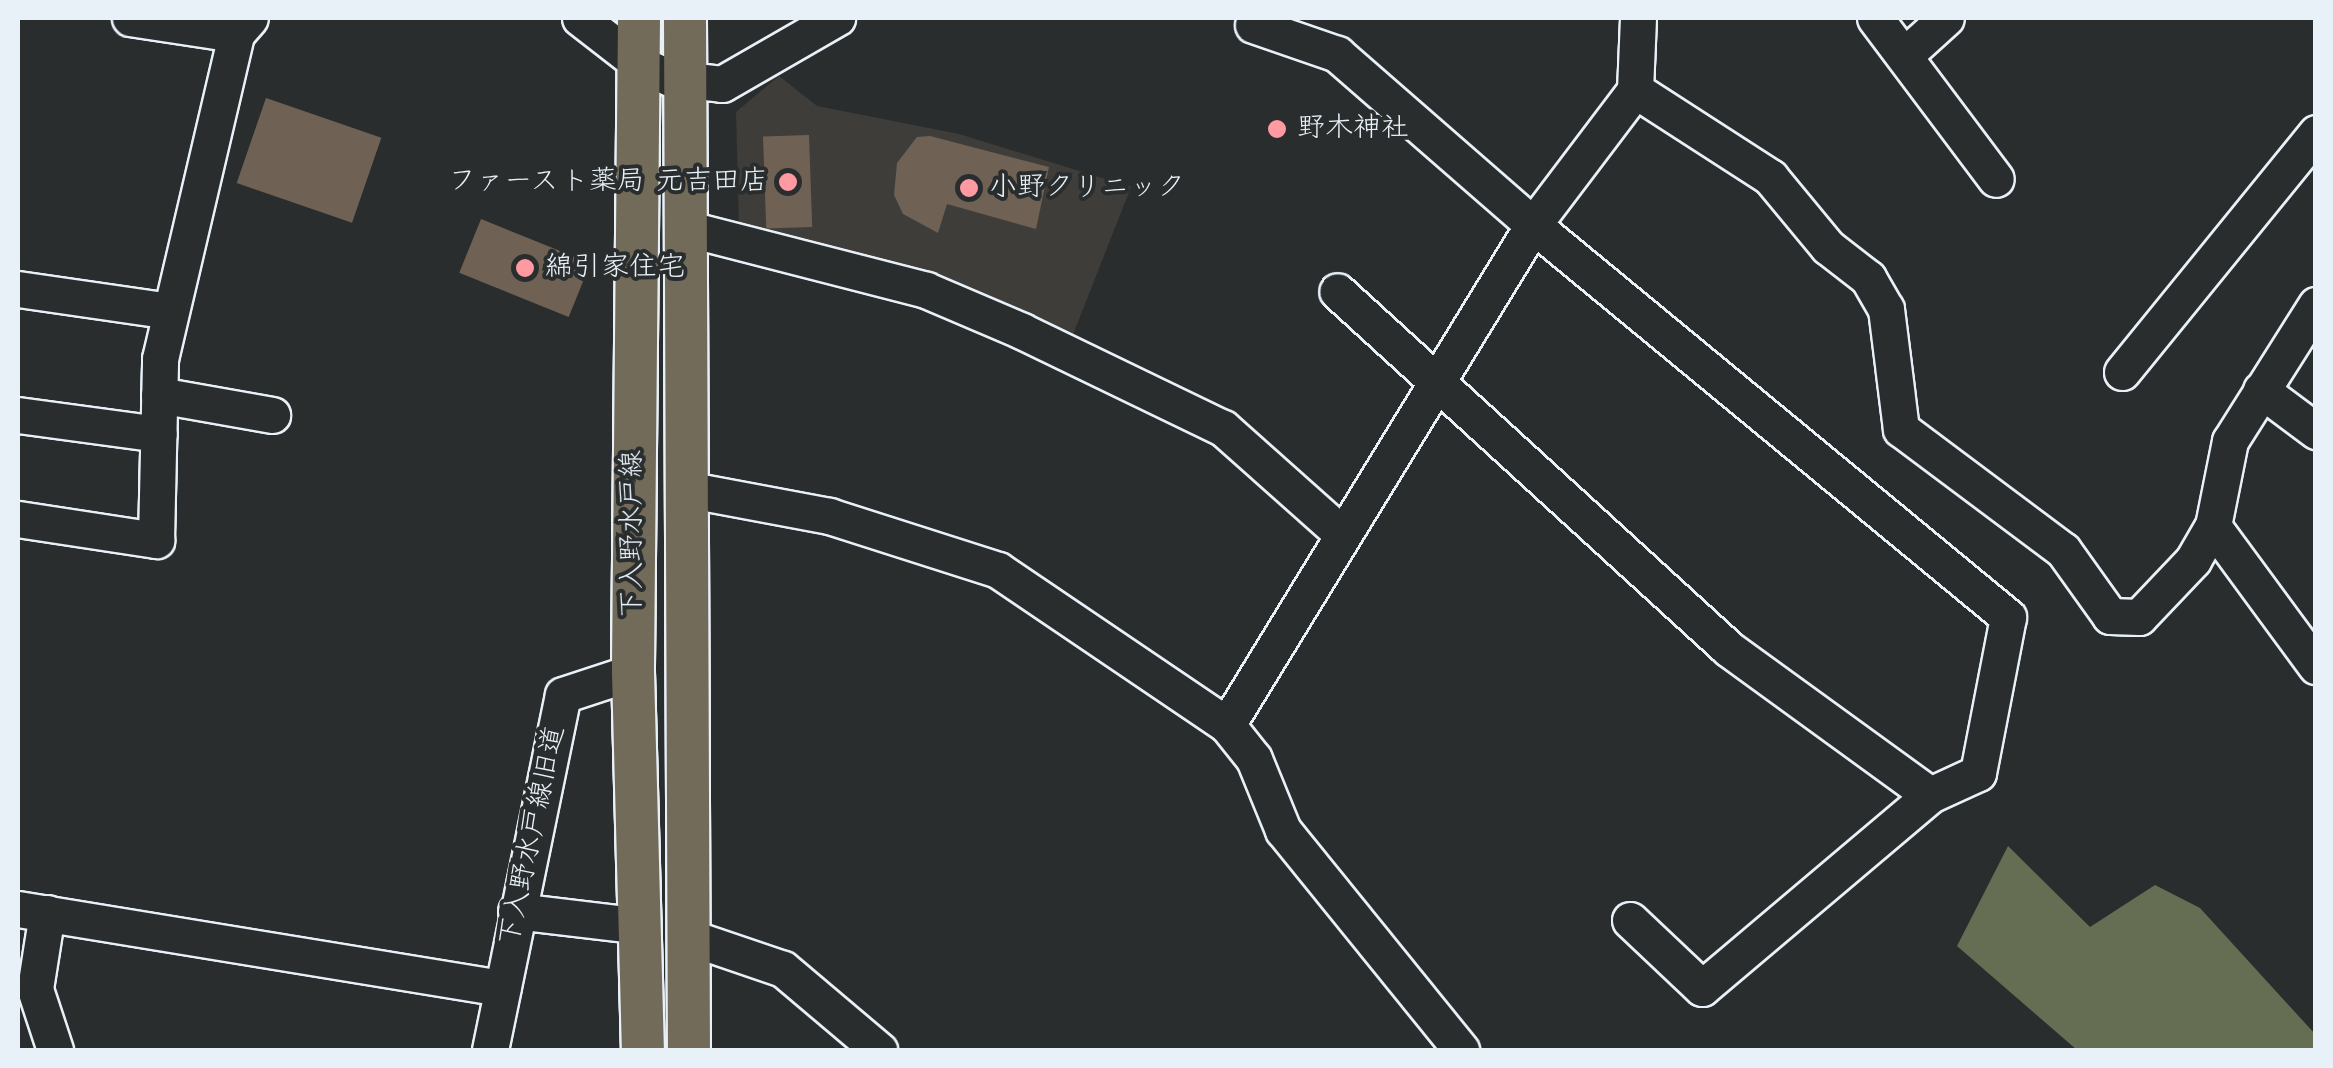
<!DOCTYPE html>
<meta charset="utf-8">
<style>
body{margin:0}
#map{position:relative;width:2333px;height:1068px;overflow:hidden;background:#2a2d2e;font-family:Kalam,"Klee One",sans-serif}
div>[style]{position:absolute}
.built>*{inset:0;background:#3f3d3a}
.green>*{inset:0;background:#656d52}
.building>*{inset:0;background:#6f6255;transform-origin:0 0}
.roads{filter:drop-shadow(2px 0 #e8f1f8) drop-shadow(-2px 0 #e8f1f8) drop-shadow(0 2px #e8f1f8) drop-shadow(0 -2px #e8f1f8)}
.minor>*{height:35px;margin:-17.5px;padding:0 17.5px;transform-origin:17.5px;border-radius:17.5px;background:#2a2d2e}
.major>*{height:42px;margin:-21px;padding:0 21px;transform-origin:21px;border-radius:21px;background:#736b5a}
.dots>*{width:28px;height:28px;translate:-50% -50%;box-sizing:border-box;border:5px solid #2a2d2e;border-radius:50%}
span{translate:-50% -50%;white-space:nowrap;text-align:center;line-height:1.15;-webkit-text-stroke:8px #2a2d2e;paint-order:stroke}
.poi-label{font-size:28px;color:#e8f1f8}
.left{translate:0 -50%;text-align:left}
.right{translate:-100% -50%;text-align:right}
.street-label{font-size:28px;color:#e8f1f8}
.frame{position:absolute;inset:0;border:20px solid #e8f1f8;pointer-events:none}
</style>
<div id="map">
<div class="built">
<i style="clip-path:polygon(779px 76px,817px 106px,959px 134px,1131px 187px,1072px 337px,739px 226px,736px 112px)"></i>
</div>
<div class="green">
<i style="clip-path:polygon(2008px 846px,2090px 927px,2155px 885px,2200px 908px,2315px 1034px,2315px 1050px,2077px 1050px,1957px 946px)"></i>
</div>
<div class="building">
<i style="left:266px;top:98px;width:122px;height:90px;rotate:19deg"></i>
<i style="left:809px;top:135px;width:92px;height:46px;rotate:88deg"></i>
<i style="clip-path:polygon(930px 136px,1049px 167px,1036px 229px,947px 204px,938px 233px,903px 214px,894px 195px,897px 163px,917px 137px)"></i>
<i style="left:481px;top:219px;width:118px;height:58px;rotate:22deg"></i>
</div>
<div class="roads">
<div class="minor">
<i style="left:130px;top:18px;width:107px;rotate:8.6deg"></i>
<i style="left:580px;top:18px;width:73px;rotate:37.8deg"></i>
<i style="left:638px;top:63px;width:35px;rotate:25deg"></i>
<i style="left:670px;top:78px;width:52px;rotate:6.6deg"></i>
<i style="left:722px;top:84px;width:133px;rotate:-29.9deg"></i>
<i style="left:1875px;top:18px;width:201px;rotate:53.1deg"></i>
<i style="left:1253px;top:25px;width:89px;rotate:19deg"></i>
<i style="left:1337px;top:54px;width:260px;rotate:41.1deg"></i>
<i style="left:1533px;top:225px;width:616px;rotate:39.53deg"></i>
<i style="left:2008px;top:617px;width:159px;rotate:100.9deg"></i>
<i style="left:1978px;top:773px;width:53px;rotate:155.4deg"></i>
<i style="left:1930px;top:795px;width:250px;rotate:-144deg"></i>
<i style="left:1728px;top:648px;width:529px;rotate:-137.6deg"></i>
<i style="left:1905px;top:55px;width:55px;rotate:-42.1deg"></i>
<i style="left:1635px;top:90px;width:161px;rotate:32.8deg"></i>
<i style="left:1770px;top:177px;width:91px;rotate:50.4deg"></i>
<i style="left:1828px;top:247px;width:51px;rotate:37.8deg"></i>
<i style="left:1868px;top:278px;width:36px;rotate:60deg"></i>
<i style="left:1886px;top:309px;width:121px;rotate:82.9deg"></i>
<i style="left:1901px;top:429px;width:202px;rotate:36.8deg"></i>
<i style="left:2063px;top:550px;width:81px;rotate:54.5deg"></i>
<i style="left:2110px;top:616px;width:29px;rotate:2deg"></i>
<i style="left:2139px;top:617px;width:79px;rotate:-46.5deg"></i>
<i style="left:2193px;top:560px;width:39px;rotate:-60deg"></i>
<i style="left:2213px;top:526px;width:87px;rotate:-78.7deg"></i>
<i style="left:2230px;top:441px;width:161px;rotate:-57.7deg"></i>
<i style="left:685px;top:228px;width:249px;rotate:14.4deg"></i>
<i style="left:926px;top:290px;width:104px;rotate:23.1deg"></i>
<i style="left:1022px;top:331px;width:223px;rotate:25.8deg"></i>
<i style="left:1223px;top:428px;width:158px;rotate:41.7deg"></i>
<i style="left:18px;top:289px;width:154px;rotate:8.2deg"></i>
<i style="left:2122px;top:372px;width:308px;rotate:-50.9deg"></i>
<i style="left:2261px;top:390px;width:69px;rotate:36.7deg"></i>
<i style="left:159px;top:395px;width:115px;rotate:10deg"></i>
<i style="left:18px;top:415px;width:142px;rotate:7.7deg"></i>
<i style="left:685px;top:489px;width:147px;rotate:10.6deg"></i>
<i style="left:829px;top:516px;width:177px;rotate:17.7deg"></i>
<i style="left:998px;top:570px;width:277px;rotate:34.1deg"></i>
<i style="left:1227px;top:725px;width:43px;rotate:51.5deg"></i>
<i style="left:1254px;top:759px;width:77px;rotate:67.8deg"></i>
<i style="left:1283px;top:830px;width:283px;rotate:51deg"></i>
<i style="left:18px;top:519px;width:140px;rotate:8.7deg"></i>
<i style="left:156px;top:540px;width:181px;rotate:-88.7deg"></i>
<i style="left:160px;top:359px;width:334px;rotate:-76.8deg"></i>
<i style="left:236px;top:34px;width:21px;rotate:-49deg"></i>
<i style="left:2213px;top:526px;width:174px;rotate:53.7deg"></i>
<i style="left:1227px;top:725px;width:586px;rotate:-58.53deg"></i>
<i style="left:1533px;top:225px;width:169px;rotate:-52.9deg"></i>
<i style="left:1635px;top:90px;width:72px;rotate:-87.6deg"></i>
<i style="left:18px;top:909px;width:491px;rotate:9.3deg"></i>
<i style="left:516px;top:911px;width:126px;rotate:6.8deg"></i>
<i style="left:47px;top:913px;width:77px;rotate:99deg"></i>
<i style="left:35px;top:989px;width:64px;rotate:71.8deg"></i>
<i style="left:1630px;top:920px;width:99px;rotate:43.4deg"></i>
<i style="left:1702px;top:988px;width:299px;rotate:-40.2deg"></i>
<i style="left:686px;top:936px;width:102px;rotate:18.8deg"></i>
<i style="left:783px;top:969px;width:126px;rotate:40.2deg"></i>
<i style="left:490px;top:1050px;width:362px;rotate:-78.4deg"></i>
<i style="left:563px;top:695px;width:74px;rotate:-18.2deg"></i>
</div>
<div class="major">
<i style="left:639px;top:18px;width:654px;rotate:90.53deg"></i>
<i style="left:633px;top:672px;width:378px;rotate:88.5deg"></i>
<i style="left:685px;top:18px;width:1032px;rotate:89.78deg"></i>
</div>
</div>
<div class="dots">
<i style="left:1277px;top:129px;background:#ff9aa2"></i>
<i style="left:788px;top:182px;background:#ff9aa2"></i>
<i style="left:969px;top:188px;background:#ff9aa2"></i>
<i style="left:525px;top:268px;background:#ff9aa2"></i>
</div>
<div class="poi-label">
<span class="left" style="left:1297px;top:129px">野木神社</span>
<span class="right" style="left:768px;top:182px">ファースト薬局 元吉田店</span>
<span class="left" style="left:989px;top:188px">小野クリニック</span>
<span class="left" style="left:545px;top:268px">綿引家住宅</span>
</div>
<div class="street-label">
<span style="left:633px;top:534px;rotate:-90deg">下入野水戸線</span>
<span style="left:533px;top:836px;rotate:-78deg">下入野水戸線旧道</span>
</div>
<div class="frame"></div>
</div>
